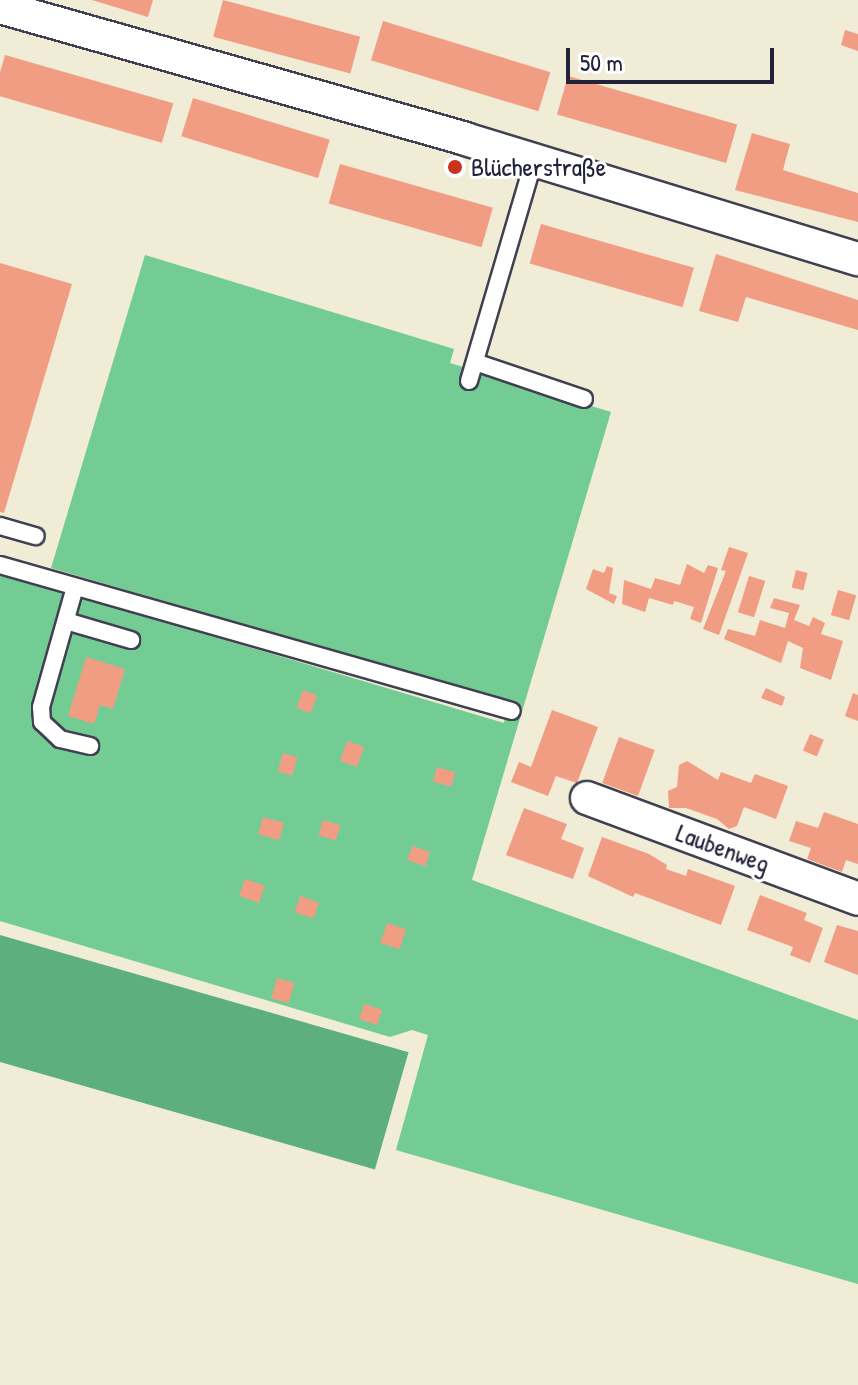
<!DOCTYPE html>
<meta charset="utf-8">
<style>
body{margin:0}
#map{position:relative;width:858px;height:1385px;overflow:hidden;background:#f0ecd6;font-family:"Patrick Hand",sans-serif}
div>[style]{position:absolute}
.green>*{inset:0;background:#72cc93}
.forest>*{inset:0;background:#5db07d;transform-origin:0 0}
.building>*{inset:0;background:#f19d84;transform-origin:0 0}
.roads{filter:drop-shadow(2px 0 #414052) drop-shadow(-2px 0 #414052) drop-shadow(0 2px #414052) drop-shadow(0 -2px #414052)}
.service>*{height:16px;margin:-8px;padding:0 8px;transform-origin:8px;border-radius:8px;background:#fff}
.minor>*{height:32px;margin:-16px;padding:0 16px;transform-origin:16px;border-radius:16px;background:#fff}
.dots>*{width:22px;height:22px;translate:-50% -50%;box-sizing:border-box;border:4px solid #fff;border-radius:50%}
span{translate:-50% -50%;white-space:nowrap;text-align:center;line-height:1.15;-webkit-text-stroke:6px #fff;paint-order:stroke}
.poi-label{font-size:26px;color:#22223b}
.left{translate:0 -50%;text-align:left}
.street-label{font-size:26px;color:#22223b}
.scale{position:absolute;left:566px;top:48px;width:208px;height:36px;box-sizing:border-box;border:4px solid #22223b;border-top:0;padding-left:10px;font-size:24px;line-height:28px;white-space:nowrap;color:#22223b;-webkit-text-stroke:6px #fff;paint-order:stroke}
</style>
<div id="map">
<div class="green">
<i style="clip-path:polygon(145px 255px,454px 349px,450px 363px,611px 412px,472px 880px,858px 1020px,858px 1284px,396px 1150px,428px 1035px,412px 1030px,390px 1037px,0 921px,0 573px,504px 723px,506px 701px,51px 568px)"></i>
</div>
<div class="forest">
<i style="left:0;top:935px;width:425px;height:122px;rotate:16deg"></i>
</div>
<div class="building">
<i style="clip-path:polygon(92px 0,153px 0,148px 17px)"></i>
<i style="left:223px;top:0;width:142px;height:38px;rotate:15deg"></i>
<i style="left:383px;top:21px;width:175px;height:41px;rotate:17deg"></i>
<i style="clip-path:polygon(845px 30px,858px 34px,858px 51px,841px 45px)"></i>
<i style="left:5px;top:55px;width:175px;height:41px;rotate:16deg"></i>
<i style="left:568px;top:76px;width:176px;height:40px;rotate:16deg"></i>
<i style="left:193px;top:98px;width:143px;height:40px;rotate:17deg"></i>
<i style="clip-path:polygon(752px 133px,790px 144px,783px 170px,858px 193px,858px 222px,735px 190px)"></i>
<i style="left:340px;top:164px;width:159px;height:41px;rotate:16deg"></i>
<i style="left:541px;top:224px;width:159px;height:41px;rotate:16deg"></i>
<i style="clip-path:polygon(716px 254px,858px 300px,858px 330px,746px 297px,738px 322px,699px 311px)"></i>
<i style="clip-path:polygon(0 263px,72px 284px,4px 513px,0 512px)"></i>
<i style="clip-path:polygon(729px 547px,748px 553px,719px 635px,703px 629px,726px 571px,721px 570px)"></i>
<i style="clip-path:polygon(687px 564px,704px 573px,708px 565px,718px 568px,701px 623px,690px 619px,694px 607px,674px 601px,673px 605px,649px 598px,645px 612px,622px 604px,624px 580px,651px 589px,655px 578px,680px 585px)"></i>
<i style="clip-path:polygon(607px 566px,613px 568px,609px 593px,617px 596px,614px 604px,586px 589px,593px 569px,604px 573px)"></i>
<i style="left:796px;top:570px;width:12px;height:18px;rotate:14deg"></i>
<i style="left:749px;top:576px;width:17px;height:38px;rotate:17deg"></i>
<i style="left:838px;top:590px;width:19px;height:26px;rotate:16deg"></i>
<i style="clip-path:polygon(774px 598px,800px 605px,794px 620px,809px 626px,813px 617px,825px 623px,821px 634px,843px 641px,831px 680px,800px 668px,803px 648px,788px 641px,781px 663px,724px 639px,728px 629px,755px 636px,760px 620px,785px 628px,789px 613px,770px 608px)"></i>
<i style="clip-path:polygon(86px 657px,125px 669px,113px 709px,100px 705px,94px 724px,68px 716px)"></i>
<i style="clip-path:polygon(766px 688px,785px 697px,782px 706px,761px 698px)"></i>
<i style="left:303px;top:690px;width:15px;height:19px;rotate:20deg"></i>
<i style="clip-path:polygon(853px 693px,858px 695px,858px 721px,845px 716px)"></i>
<i style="clip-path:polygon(552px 710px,598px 727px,577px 783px,556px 776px,548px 796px,511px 782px,519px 762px,531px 767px)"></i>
<i style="left:810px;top:734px;width:15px;height:18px;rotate:23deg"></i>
<i style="left:619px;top:737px;width:38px;height:49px;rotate:20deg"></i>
<i style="left:347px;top:741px;width:18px;height:21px;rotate:19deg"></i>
<i style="left:283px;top:753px;width:15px;height:19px;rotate:16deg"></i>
<i style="clip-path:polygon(687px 761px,718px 780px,721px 772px,751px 783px,755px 774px,788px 786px,776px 819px,744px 807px,737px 826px,729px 829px,717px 819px,686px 808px,669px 808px,668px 791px,677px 787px,679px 765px)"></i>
<i style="left:437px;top:767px;width:19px;height:15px;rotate:16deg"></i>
<i style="clip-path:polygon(524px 808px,567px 824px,561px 839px,584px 848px,573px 879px,506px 855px)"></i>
<i style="clip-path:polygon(824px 812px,858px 824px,858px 864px,846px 860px,842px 872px,807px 859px,811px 848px,789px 841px,796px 821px,818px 828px)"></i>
<i style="left:263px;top:817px;width:22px;height:18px;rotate:16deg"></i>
<i style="left:323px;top:820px;width:18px;height:16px;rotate:16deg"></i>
<i style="clip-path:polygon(602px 837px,649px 854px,667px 865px,666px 869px,686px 876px,688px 869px,735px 886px,721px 925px,635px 893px,633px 897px,588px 876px)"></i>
<i style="left:412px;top:846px;width:19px;height:15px;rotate:18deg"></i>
<i style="left:245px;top:879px;width:21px;height:18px;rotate:19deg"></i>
<i style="clip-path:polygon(760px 895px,807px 913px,804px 920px,823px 928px,810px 963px,790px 955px,793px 947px,747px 930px)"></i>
<i style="left:300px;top:896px;width:20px;height:17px;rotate:18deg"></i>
<i style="left:387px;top:923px;width:20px;height:21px;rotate:18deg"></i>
<i style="clip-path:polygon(837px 925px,858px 931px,858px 975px,824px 962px)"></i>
<i style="left:277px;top:978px;width:18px;height:21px;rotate:16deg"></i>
<i style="left:364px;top:1004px;width:19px;height:16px;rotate:18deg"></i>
</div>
<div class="roads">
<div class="service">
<i style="left:475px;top:362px;width:115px;rotate:18.7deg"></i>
<i style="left:469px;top:381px;width:230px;rotate:-73.6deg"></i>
<i style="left:0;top:526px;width:37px;rotate:16deg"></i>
<i style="left:0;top:565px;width:532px;rotate:15.92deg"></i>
<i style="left:75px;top:587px;width:125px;rotate:105.8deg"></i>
<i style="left:41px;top:707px;width:15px;rotate:86deg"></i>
<i style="left:42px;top:722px;width:25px;rotate:43deg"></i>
<i style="left:60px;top:739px;width:31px;rotate:13deg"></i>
<i style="left:66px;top:621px;width:68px;rotate:16.3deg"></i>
</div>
<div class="minor">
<i style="left:0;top:7px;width:483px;rotate:15.8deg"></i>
<i style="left:465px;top:139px;width:411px;rotate:17deg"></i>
<i style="left:587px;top:798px;width:289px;rotate:20.4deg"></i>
</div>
</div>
<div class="dots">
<i style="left:455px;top:167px;background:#c8321e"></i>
</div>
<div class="poi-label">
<span class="left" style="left:471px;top:167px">Blücherstraße</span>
</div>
<div class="street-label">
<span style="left:723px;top:848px;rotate:20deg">Laubenweg</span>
</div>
<div class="scale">50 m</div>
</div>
